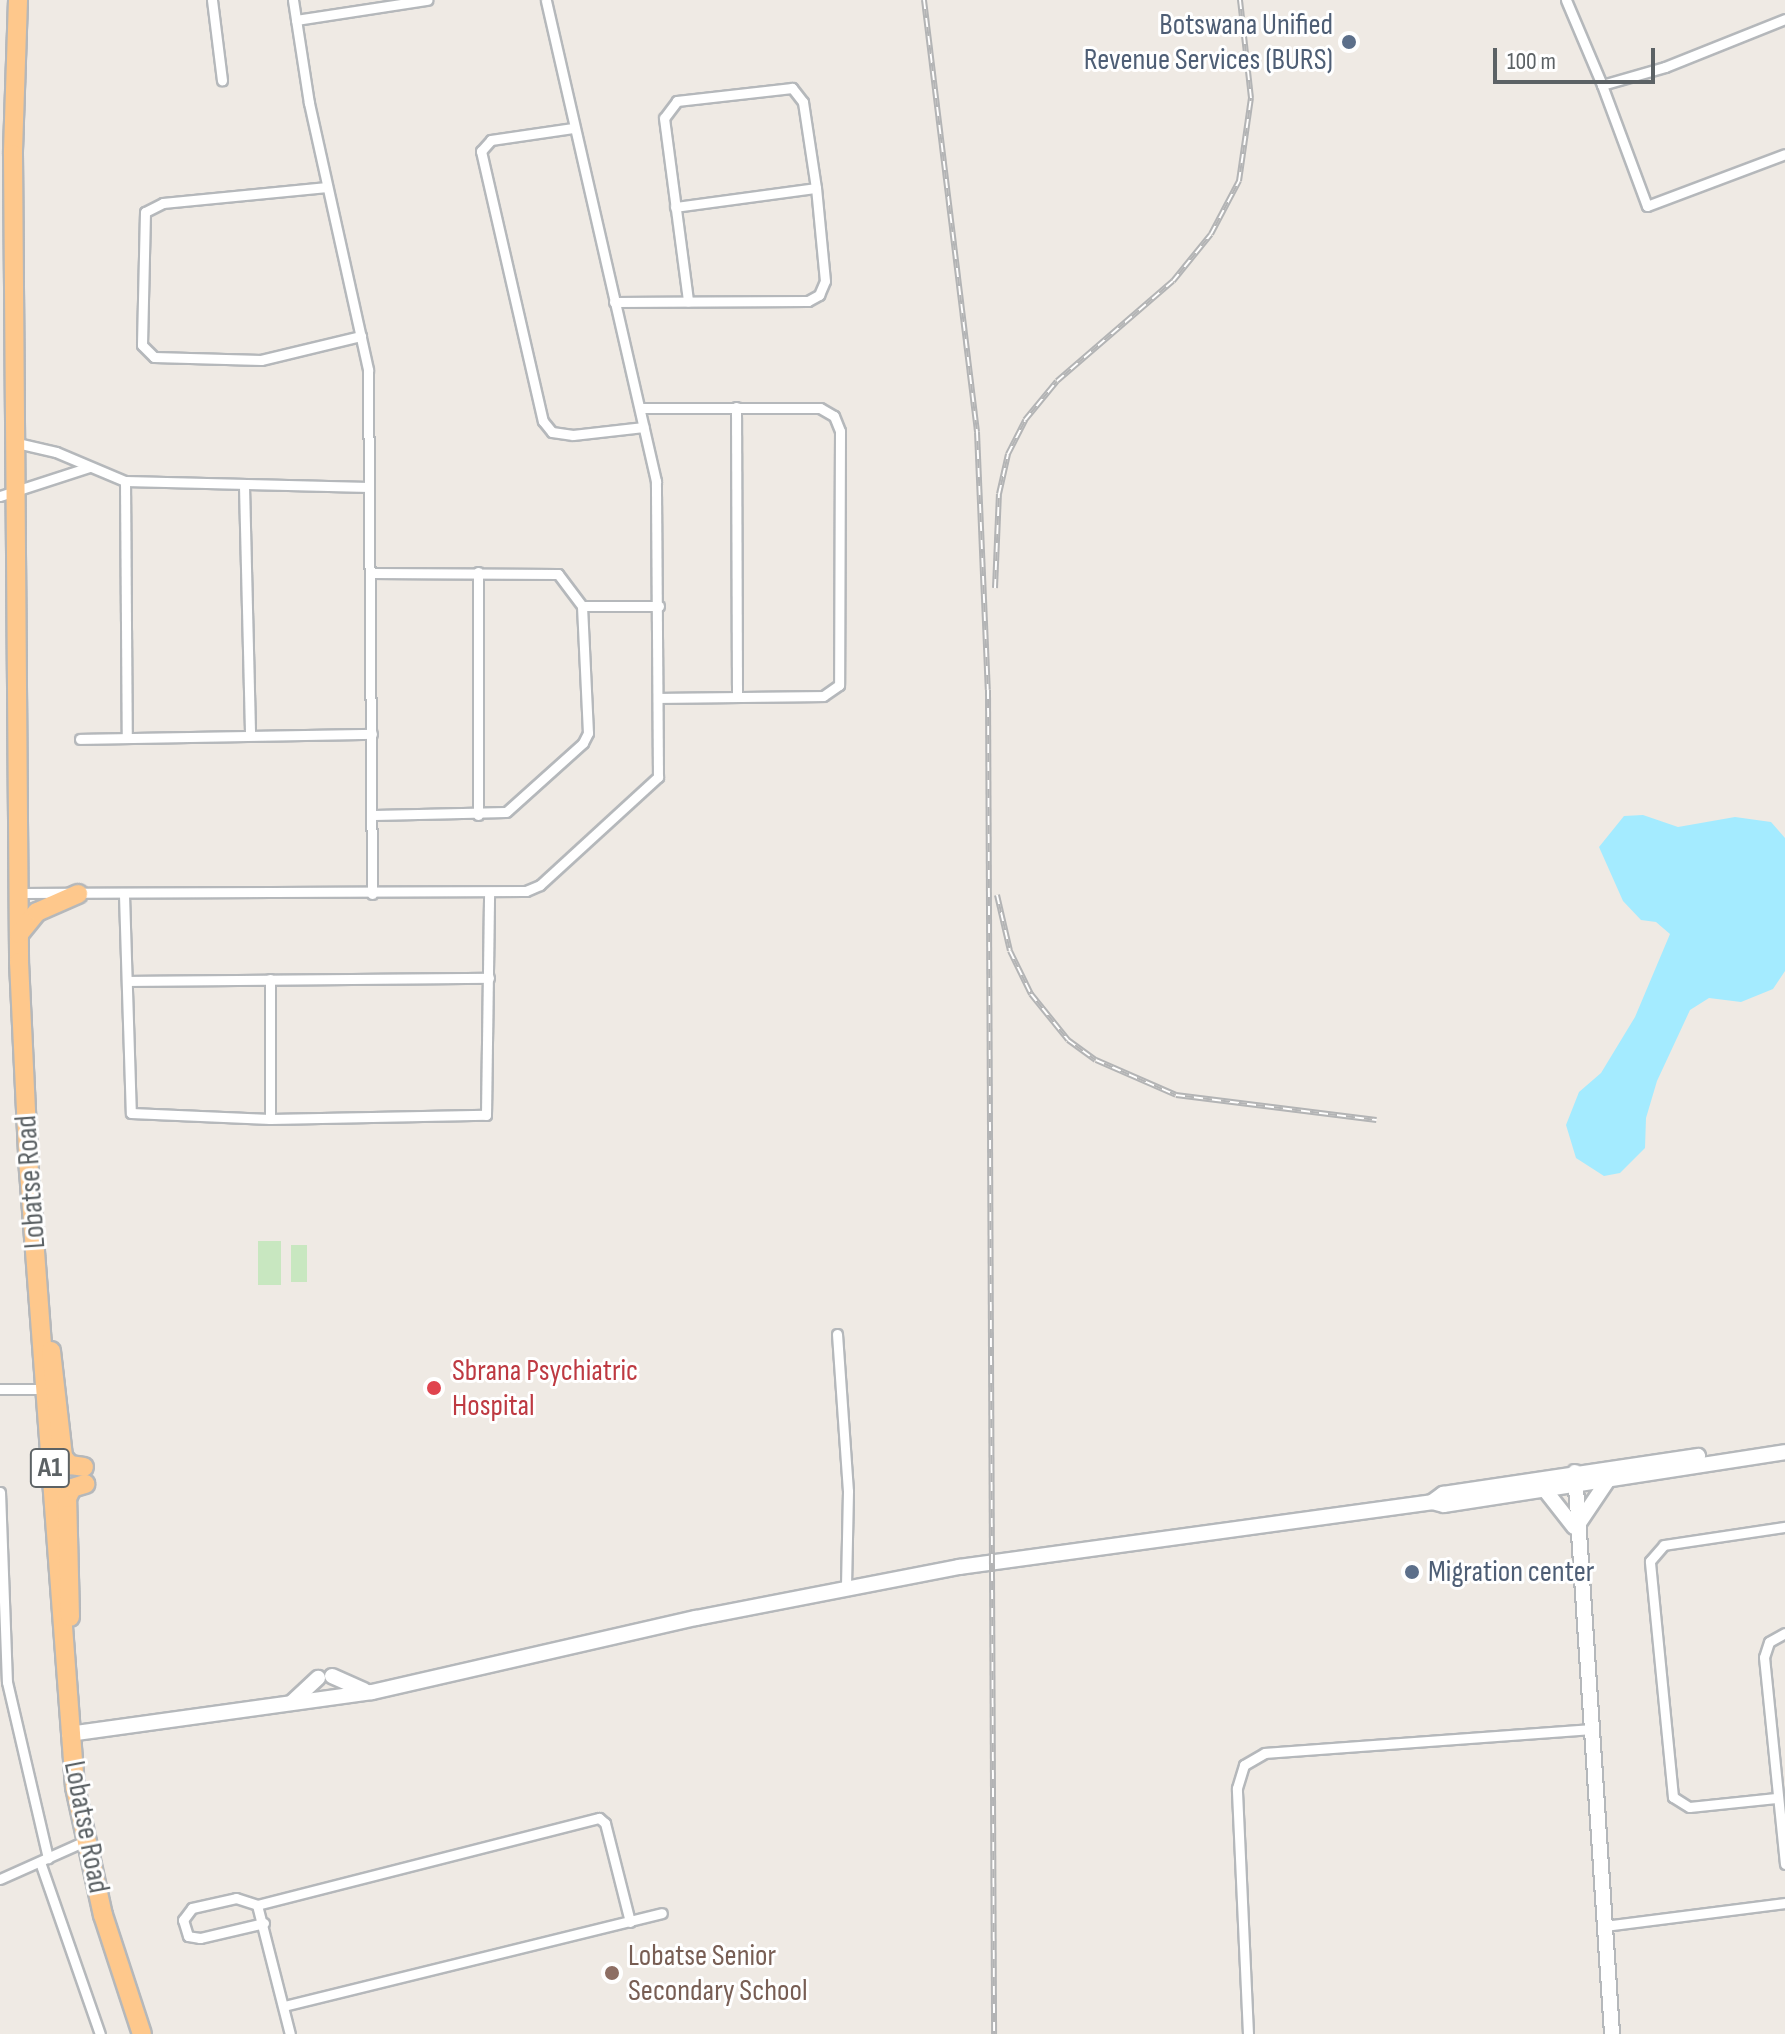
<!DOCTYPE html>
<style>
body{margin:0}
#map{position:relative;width:1785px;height:2034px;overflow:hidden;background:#efeae4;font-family:"Sofia Sans Condensed",sans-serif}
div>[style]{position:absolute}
.green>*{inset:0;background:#c8e7c0;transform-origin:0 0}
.water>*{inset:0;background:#a4ebff}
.roads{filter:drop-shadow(2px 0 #b5b8bb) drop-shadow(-2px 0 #b5b8bb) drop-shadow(0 2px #b5b8bb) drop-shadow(0 -2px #b5b8bb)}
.street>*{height:9px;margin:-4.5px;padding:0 4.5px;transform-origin:4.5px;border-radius:4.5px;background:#fff}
.secondary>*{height:14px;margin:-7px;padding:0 7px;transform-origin:7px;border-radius:7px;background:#fff}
.highway>*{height:18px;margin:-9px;padding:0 9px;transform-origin:9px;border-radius:9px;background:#fec88c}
.rail>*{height:6px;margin-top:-3px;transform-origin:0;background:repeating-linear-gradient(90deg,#fff 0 9px,#b3b4b5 0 18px);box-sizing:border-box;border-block:2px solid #b3b4b5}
.dots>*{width:22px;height:22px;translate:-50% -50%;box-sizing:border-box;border:4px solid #fff;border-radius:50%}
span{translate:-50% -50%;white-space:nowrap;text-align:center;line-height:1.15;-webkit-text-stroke:6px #fff;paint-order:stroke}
.shield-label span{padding:2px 6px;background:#fff;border:2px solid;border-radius:6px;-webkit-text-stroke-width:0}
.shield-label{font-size:28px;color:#5c6265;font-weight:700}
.service-label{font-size:30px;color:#4e5e75}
.right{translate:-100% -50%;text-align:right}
.left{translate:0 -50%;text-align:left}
.street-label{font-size:30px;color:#5c6265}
.health-label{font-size:30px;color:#be3a42}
.education-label{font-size:30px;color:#785e54}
.scale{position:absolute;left:1493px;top:48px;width:162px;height:36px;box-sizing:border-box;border:4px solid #5c6265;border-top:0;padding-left:10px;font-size:24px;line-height:28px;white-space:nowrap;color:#5c6265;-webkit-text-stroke:6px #fff;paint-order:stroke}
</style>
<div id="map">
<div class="green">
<i style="left:258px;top:1241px;width:23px;height:44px"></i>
<i style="left:291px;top:1245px;width:16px;height:37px"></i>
</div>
<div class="water">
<i style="clip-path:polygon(1643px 815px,1678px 827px,1735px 817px,1771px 822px,1785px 838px,1785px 971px,1773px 989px,1741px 1002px,1709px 998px,1690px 1010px,1657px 1081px,1646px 1118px,1645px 1148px,1620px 1173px,1604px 1176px,1576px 1158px,1566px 1125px,1579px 1092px,1601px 1073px,1635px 1017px,1670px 934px,1656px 922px,1641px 920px,1623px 901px,1599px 847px,1624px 816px)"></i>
</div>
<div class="roads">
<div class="street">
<i style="left:212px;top:0;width:81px;rotate:82.9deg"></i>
<i style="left:293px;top:0;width:104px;rotate:81.2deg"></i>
<i style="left:309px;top:103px;width:273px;rotate:77.5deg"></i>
<i style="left:368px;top:370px;width:524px;rotate:89.56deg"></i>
<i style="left:1566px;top:0;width:92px;rotate:67deg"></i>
<i style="left:1602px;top:85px;width:66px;rotate:-15.9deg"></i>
<i style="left:1665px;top:67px;width:129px;rotate:-21.8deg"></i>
<i style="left:296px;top:20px;width:133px;rotate:-8.7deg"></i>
<i style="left:1602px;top:85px;width:129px;rotate:69.6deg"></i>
<i style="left:1647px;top:206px;width:147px;rotate:-20.6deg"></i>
<i style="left:573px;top:128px;width:83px;rotate:171.7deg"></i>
<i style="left:491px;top:140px;width:15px;rotate:132deg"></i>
<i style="left:481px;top:151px;width:277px;rotate:77.1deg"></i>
<i style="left:543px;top:421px;width:14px;rotate:51deg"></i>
<i style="left:552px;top:432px;width:21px;rotate:8deg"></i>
<i style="left:573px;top:435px;width:71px;rotate:-6.4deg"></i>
<i style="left:327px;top:187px;width:165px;rotate:174.4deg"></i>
<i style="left:163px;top:203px;width:20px;rotate:153deg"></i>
<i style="left:145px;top:212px;width:133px;rotate:91.3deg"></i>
<i style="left:142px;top:345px;width:17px;rotate:45deg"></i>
<i style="left:154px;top:357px;width:107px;rotate:1.6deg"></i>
<i style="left:261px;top:360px;width:103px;rotate:-13.5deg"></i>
<i style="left:675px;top:207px;width:142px;rotate:-7.7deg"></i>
<i style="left:614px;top:302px;width:194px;rotate:-0.3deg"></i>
<i style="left:808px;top:301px;width:13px;rotate:-29deg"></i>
<i style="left:819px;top:295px;width:15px;rotate:-67deg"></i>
<i style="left:825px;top:281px;width:93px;rotate:-95.5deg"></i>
<i style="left:816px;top:188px;width:87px;rotate:-98.6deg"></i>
<i style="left:803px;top:102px;width:18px;rotate:-128deg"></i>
<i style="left:792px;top:88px;width:116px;rotate:173.6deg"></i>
<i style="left:677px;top:101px;width:21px;rotate:127deg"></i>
<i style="left:664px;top:118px;width:185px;rotate:82.5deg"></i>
<i style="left:736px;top:407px;width:290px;rotate:89.8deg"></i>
<i style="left:640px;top:408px;width:180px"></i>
<i style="left:820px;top:408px;width:16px;rotate:30deg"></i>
<i style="left:834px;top:416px;width:16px;rotate:68deg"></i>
<i style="left:840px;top:431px;width:254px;rotate:90.2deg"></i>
<i style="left:839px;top:685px;width:19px;rotate:145deg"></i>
<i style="left:823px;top:696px;width:164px;rotate:179.3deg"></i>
<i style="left:17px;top:443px;width:40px;rotate:13deg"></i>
<i style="left:56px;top:452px;width:75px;rotate:22.8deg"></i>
<i style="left:125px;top:481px;width:244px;rotate:1.4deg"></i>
<i style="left:125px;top:481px;width:256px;rotate:89.6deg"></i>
<i style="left:244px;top:486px;width:249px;rotate:88.6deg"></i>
<i style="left:0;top:496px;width:94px;rotate:-18deg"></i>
<i style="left:478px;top:572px;width:243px;rotate:90deg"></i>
<i style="left:371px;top:573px;width:187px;rotate:0.3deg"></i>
<i style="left:558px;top:574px;width:40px;rotate:53deg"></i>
<i style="left:582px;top:606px;width:127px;rotate:87.3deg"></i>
<i style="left:588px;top:733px;width:11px;rotate:117deg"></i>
<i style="left:583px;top:743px;width:103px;rotate:138.1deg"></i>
<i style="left:506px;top:812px;width:132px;rotate:178.7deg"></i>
<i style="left:582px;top:606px;width:77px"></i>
<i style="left:80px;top:739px;width:292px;rotate:-1deg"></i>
<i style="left:19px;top:893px;width:507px;rotate:-0.23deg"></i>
<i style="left:526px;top:891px;width:15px;rotate:-23deg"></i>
<i style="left:540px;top:885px;width:160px;rotate:-42.5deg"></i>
<i style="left:658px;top:777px;width:296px;rotate:-90.4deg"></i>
<i style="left:656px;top:481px;width:493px;rotate:-102.9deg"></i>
<i style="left:124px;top:895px;width:218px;rotate:88.2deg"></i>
<i style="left:131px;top:1113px;width:139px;rotate:2.5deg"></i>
<i style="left:270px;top:1119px;width:216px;rotate:-1.1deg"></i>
<i style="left:486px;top:1115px;width:221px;rotate:-89.2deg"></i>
<i style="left:128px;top:981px;width:361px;rotate:-0.5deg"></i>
<i style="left:270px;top:1119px;width:140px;rotate:-90deg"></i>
<i style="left:837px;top:1334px;width:157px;rotate:86deg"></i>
<i style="left:848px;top:1491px;width:98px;rotate:91.2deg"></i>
<i style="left:0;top:1389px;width:44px"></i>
<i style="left:0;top:1492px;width:190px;rotate:87.9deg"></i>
<i style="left:7px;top:1682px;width:181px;rotate:76.9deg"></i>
<i style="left:1785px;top:1633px;width:18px;rotate:151deg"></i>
<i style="left:1769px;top:1642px;width:16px;rotate:108deg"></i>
<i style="left:1764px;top:1657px;width:208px;rotate:84.2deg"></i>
<i style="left:1776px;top:1798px;width:87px;rotate:174.1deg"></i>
<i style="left:1689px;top:1807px;width:19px;rotate:-148deg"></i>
<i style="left:1673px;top:1797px;width:237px;rotate:-95.6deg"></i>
<i style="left:1650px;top:1561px;width:21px;rotate:-49deg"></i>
<i style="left:1664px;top:1545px;width:122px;rotate:-8.5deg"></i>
<i style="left:40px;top:1862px;width:182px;rotate:70.8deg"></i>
<i style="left:0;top:1879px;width:93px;rotate:-24.1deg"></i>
<i style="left:257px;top:1905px;width:133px;rotate:75.7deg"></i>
<i style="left:264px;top:1923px;width:66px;rotate:166.8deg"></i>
<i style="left:200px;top:1938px;width:12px;rotate:-171deg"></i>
<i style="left:188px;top:1936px;width:17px;rotate:-107deg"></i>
<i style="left:183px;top:1920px;width:15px;rotate:-53deg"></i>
<i style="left:192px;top:1908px;width:45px;rotate:-12.8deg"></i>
<i style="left:236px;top:1898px;width:22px;rotate:18deg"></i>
<i style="left:257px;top:1905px;width:353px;rotate:-14.3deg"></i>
<i style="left:599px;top:1818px;width:8px;rotate:40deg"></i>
<i style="left:605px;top:1823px;width:102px;rotate:75.8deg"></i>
<i style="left:1605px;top:1926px;width:181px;rotate:-7.3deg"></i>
<i style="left:284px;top:2006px;width:389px;rotate:-13.8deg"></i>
<i style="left:1248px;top:2034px;width:246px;rotate:-92.6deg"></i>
<i style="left:1237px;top:1788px;width:24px;rotate:-73deg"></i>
<i style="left:1244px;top:1765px;width:24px;rotate:-30deg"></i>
<i style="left:1265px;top:1753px;width:327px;rotate:-4.2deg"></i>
</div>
<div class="secondary">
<i style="left:1575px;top:1472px;width:563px;rotate:86.23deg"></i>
<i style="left:1545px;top:1490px;width:47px;rotate:51.9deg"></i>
<i style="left:1432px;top:1502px;width:14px;rotate:-36deg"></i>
<i style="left:1443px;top:1494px;width:258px;rotate:-8.5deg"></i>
<i style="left:1579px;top:1523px;width:52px;rotate:-56deg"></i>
<i style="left:332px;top:1676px;width:35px;rotate:24deg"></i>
<i style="left:291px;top:1703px;width:37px;rotate:-43deg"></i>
<i style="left:69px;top:1734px;width:306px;rotate:-7.9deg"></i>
<i style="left:372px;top:1692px;width:332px;rotate:-12.9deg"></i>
<i style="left:696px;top:1618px;width:268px;rotate:-11deg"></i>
<i style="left:959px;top:1567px;width:477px;rotate:-7.8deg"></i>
<i style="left:1432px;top:1502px;width:12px;rotate:14deg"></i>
<i style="left:1444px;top:1505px;width:345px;rotate:-8.8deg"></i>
</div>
<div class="highway">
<i style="left:18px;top:0;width:154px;rotate:91.9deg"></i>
<i style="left:13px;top:154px;width:808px;rotate:89.57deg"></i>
<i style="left:19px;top:962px;width:209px;rotate:87.3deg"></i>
<i style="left:29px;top:1171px;width:618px;rotate:85.73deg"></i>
<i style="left:75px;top:1787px;width:131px;rotate:77.7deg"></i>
<i style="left:103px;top:1915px;width:125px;rotate:71.9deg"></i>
<i style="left:19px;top:934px;width:28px;rotate:-51deg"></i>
<i style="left:37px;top:912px;width:45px;rotate:-23.7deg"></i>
<i style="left:51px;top:1351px;width:107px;rotate:83.5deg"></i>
<i style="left:63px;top:1457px;width:11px;rotate:49deg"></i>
<i style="left:70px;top:1465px;width:14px;rotate:8deg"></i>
<i style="left:70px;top:1617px;width:119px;rotate:-91.4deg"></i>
<i style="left:67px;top:1498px;width:11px;rotate:-63deg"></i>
<i style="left:72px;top:1488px;width:14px;rotate:-17deg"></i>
</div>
</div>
<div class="rail">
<i style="left:924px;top:0;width:435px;rotate:83deg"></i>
<i style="left:977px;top:432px;width:258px;rotate:87.6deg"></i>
<i style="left:988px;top:690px;width:1344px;rotate:89.74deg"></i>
<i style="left:995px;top:588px;width:94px;rotate:-87.6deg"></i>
<i style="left:999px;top:494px;width:41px;rotate:-77.3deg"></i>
<i style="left:1008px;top:454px;width:38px;rotate:-63deg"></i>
<i style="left:1025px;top:420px;width:50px;rotate:-50.6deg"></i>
<i style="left:1057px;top:381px;width:153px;rotate:-40.8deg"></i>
<i style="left:1173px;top:281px;width:60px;rotate:-51deg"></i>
<i style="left:1211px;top:234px;width:60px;rotate:-62.2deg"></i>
<i style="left:1239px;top:181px;width:84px;rotate:-81.8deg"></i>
<i style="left:1251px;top:98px;width:99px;rotate:-96.4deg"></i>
<i style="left:997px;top:895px;width:57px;rotate:76.9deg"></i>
<i style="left:1010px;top:951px;width:48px;rotate:64deg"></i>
<i style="left:1031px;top:994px;width:59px;rotate:51.2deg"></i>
<i style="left:1068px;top:1040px;width:34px;rotate:36deg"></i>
<i style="left:1096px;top:1060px;width:87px;rotate:23.6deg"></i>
<i style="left:1176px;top:1095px;width:202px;rotate:7.1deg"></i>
</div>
<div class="dots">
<i style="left:1349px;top:42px;background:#5c6f8a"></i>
<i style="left:434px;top:1388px;background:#e0444e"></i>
<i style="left:1412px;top:1572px;background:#5c6f8a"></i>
<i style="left:612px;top:1973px;background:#8d6e63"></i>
</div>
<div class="shield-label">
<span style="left:50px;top:1468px">A1</span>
</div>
<div class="service-label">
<span class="right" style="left:1333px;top:42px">Botswana Unified<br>Revenue Services (BURS)</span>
<span class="left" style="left:1428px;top:1572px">Migration center</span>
</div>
<div class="street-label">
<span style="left:31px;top:1182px;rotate:-94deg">Lobatse Road</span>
<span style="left:86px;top:1827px;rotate:79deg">Lobatse Road</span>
</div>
<div class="health-label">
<span class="left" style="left:452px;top:1388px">Sbrana Psychiatric<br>Hospital</span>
</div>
<div class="education-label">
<span class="left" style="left:628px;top:1973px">Lobatse Senior<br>Secondary School</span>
</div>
<div class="scale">100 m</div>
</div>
